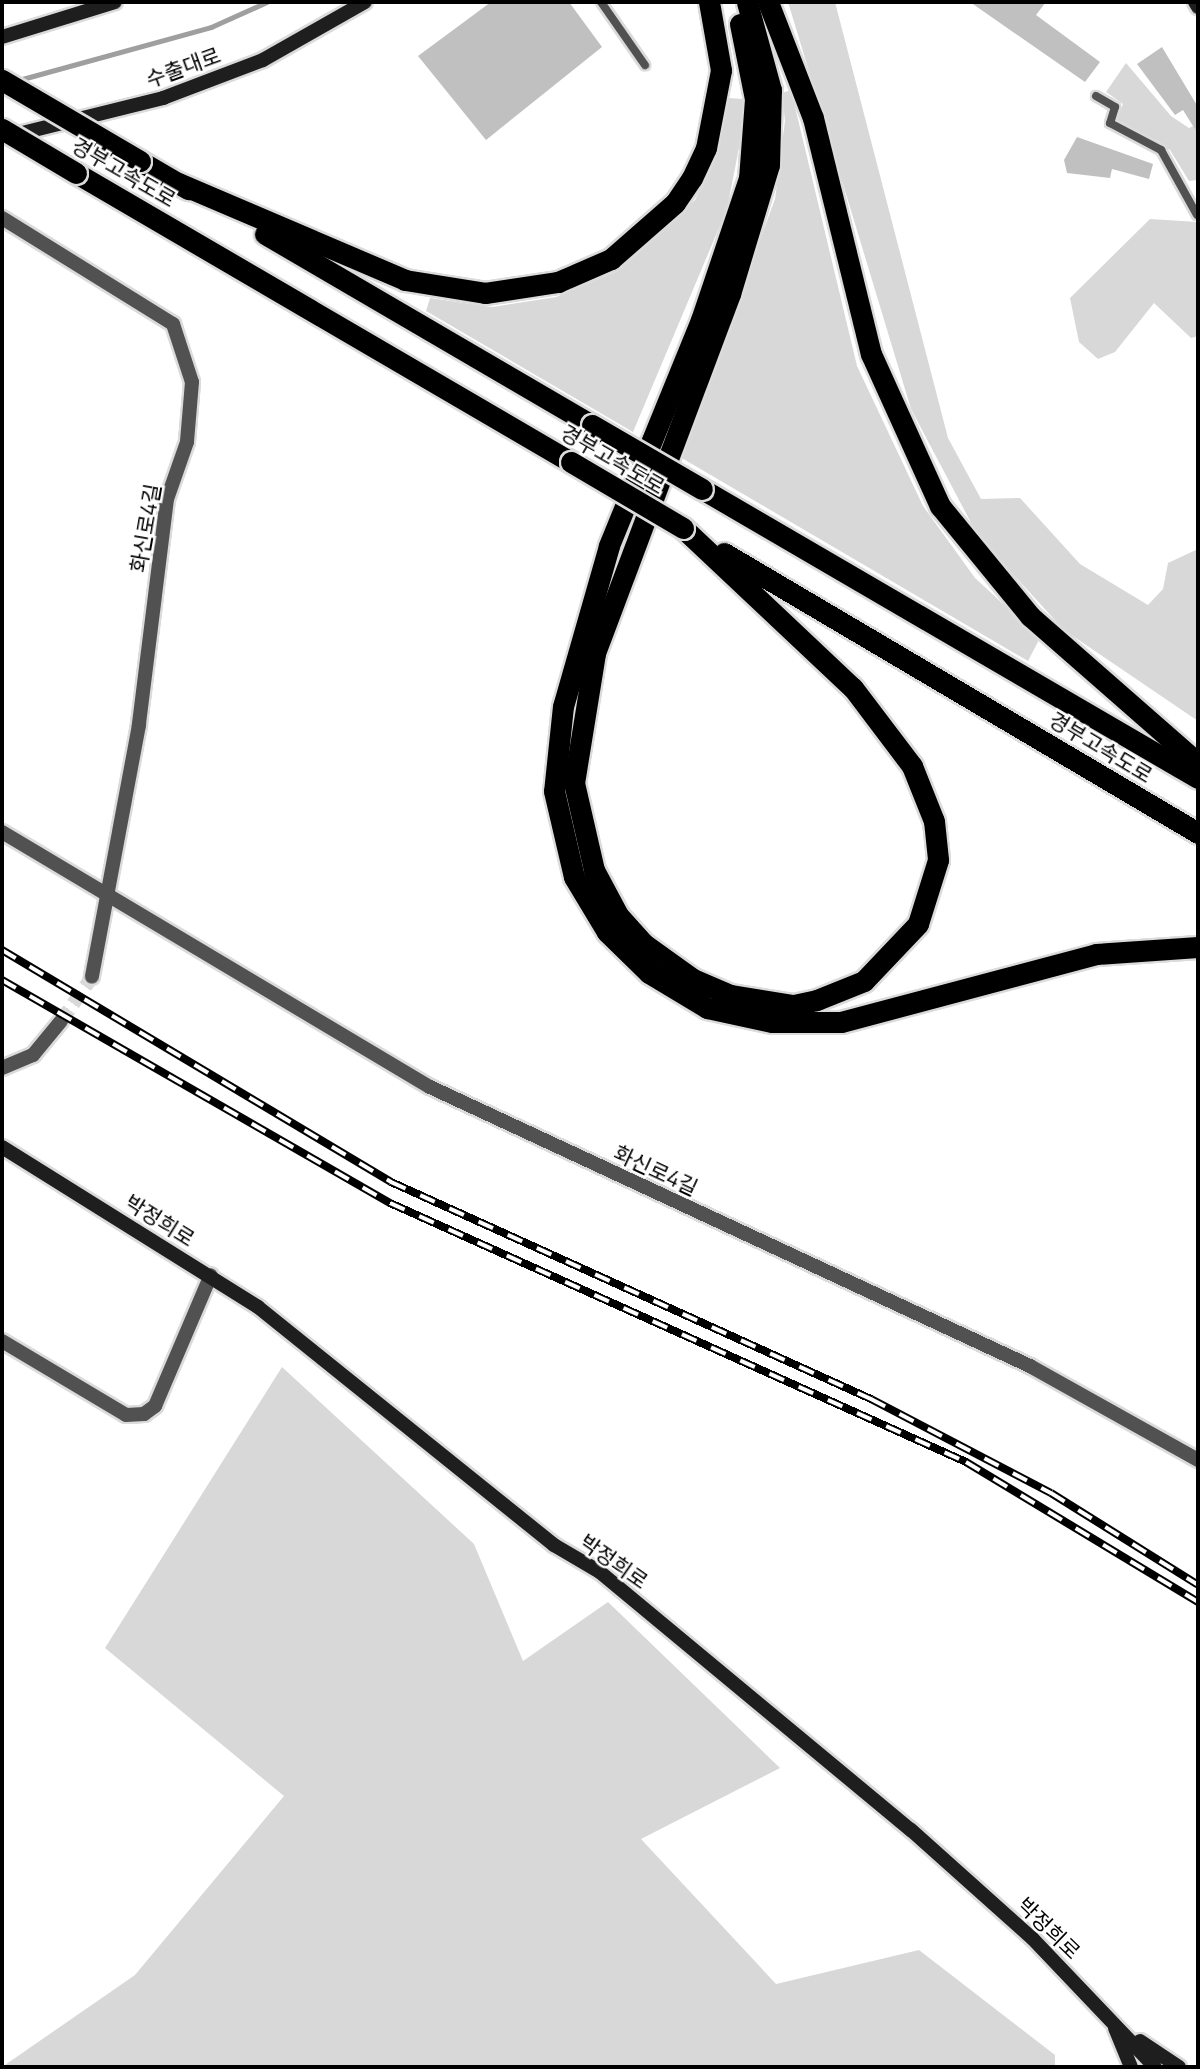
<!DOCTYPE html>
<meta charset="utf-8">
<style>
body{margin:0}
#map{position:relative;width:1200px;height:2069px;overflow:hidden;background:#fff;font-family:Manrope,"Noto Sans KR",sans-serif}
div>[style]{position:absolute}
.green>*{inset:0;background:#d8d8d8}
.stream>*{height:5px;margin:-2.5px;padding:0 2.5px;transform-origin:2.5px;border-radius:2.5px;background:#9f9f9f}
.building>*{inset:0;background:#c0c0c0}
.street-tunnel>*{height:14px;margin-top:-7px;transform-origin:0;background:repeating-linear-gradient(90deg,#d9d9d9 0 14px,transparent 0 21px)}
.roads{filter:drop-shadow(2px 0 #dbdbdb) drop-shadow(-2px 0 #dbdbdb) drop-shadow(0 2px #dbdbdb) drop-shadow(0 -2px #dbdbdb)}
.lane>*{height:8px;margin:-4px;padding:0 4px;transform-origin:4px;border-radius:4px;background:#515151}
.street>*{height:14px;margin:-7px;padding:0 7px;transform-origin:7px;border-radius:7px;background:#515151}
.secondary>*{height:14px;margin:-7px;padding:0 7px;transform-origin:7px;border-radius:7px;background:#1e1e1e}
.highway>*{height:21px;margin:-10.5px;padding:0 10.5px;transform-origin:10.5px;border-radius:10.5px;background:#000}
.rail>*{height:8px;margin-top:-4px;transform-origin:0;background:repeating-linear-gradient(90deg,#fff 0 16px,#000 0 32px);box-sizing:border-box;border-block:2px solid #000}
.bridges{filter:drop-shadow(2px 0 #dbdbdb) drop-shadow(-2px 0 #dbdbdb) drop-shadow(0 2px #dbdbdb) drop-shadow(0 -2px #dbdbdb)}
.highway-bridge>*{height:21px;margin:-10.5px;padding:0 10.5px;transform-origin:10.5px;border-radius:10.5px;background:#000}
span{translate:-50% -50%;white-space:nowrap;text-align:center;line-height:1.15;-webkit-text-stroke:5px #fff;paint-order:stroke}
.street-label{font-size:21px;color:#000}
.frame{position:absolute;inset:0;border:4px solid #000;pointer-events:none}
</style>
<div id="map">
<div class="green">
<i style="clip-path:polygon(788px 2px,835px 2px,948px 438px,981px 499px,1020px 498px,1080px 564px,1148px 605px,1163px 589px,1168px 563px,1198px 549px,1198px 721px,1064px 630px,978px 536px,911px 409px)"></i>
<i style="clip-path:polygon(1126px 63px,1171px 116px,1189px 128px,1198px 124px,1198px 180px,1189px 181px,1170px 150px,1116px 120px,1123px 104px,1106px 92px)"></i>
<i style="clip-path:polygon(791px 90px,857px 366px,923px 506px,975px 578px,1040px 638px,1028px 661px,680px 457px,775px 199px,785px 121px,782px 93px)"></i>
<i style="clip-path:polygon(729px 98px,743px 99px,744px 122px,727px 209px,633px 432px,426px 311px,430px 298px,492px 307px,556px 297px,618px 271px,695px 200px,711px 169px)"></i>
<i style="clip-path:polygon(1150px 219px,1198px 222px,1198px 336px,1191px 338px,1154px 303px,1115px 352px,1098px 359px,1079px 342px,1070px 298px)"></i>
<i style="clip-path:polygon(282px 1367px,474px 1544px,523px 1661px,608px 1602px,780px 1768px,641px 1839px,776px 1984px,919px 1950px,1055px 2055px,1055px 2067px,2px 2067px,135px 1975px,284px 1796px,105px 1648px)"></i>
</div>
<div class="stream">
<i style="left:15px;top:81px;width:203px;rotate:-15.4deg"></i>
<i style="left:211px;top:27px;width:61px;rotate:-24.1deg"></i>
</div>
<div class="building">
<i style="clip-path:polygon(491px 2px,569px 2px,602px 47px,486px 140px,418px 56px)"></i>
<i style="clip-path:polygon(970px 2px,1046px 2px,1036px 15px,1100px 62px,1085px 82px)"></i>
<i style="clip-path:polygon(1162px 47px,1198px 107px,1198px 134px,1183px 110px,1175px 115px,1137px 64px)"></i>
<i style="clip-path:polygon(1077px 137px,1153px 164px,1149px 179px,1112px 169px,1110px 178px,1067px 173px,1064px 160px)"></i>
</div>
<div class="street-tunnel">
<i style="left:61px;top:1021px;width:54px;rotate:-54.8deg"></i>
</div>
<div class="roads">
<div class="lane">
<i style="left:601px;top:2px;width:77px;rotate:55.1deg"></i>
<i style="left:1096px;top:96px;width:22px;rotate:30deg"></i>
<i style="left:1115px;top:107px;width:17px;rotate:107deg"></i>
<i style="left:1110px;top:123px;width:58px;rotate:27.9deg"></i>
<i style="left:1161px;top:150px;width:74px;rotate:61deg"></i>
</div>
<div class="street">
<i style="left:2px;top:218px;width:201px;rotate:31.8deg"></i>
<i style="left:173px;top:324px;width:61px;rotate:71.9deg"></i>
<i style="left:192px;top:382px;width:60px;rotate:94.8deg"></i>
<i style="left:187px;top:442px;width:60px;rotate:109.3deg"></i>
<i style="left:167px;top:499px;width:228px;rotate:97.1deg"></i>
<i style="left:139px;top:725px;width:256px;rotate:100.6deg"></i>
<i style="left:2px;top:832px;width:498px;rotate:30.8deg"></i>
<i style="left:430px;top:1087px;width:662px;rotate:24.94deg"></i>
<i style="left:1030px;top:1366px;width:193px;rotate:29.2deg"></i>
<i style="left:2px;top:1068px;width:34px;rotate:-23deg"></i>
<i style="left:33px;top:1055px;width:44px;rotate:-50.5deg"></i>
<i style="left:2px;top:1341px;width:144px;rotate:30.8deg"></i>
<i style="left:126px;top:1415px;width:18px;rotate:-3deg"></i>
<i style="left:144px;top:1414px;width:14px;rotate:-36deg"></i>
<i style="left:155px;top:1406px;width:142px;rotate:-66.9deg"></i>
</div>
<div class="secondary">
<i style="left:1195px;top:2px;width:6px;rotate:59deg"></i>
<i style="left:2px;top:37px;width:118px;rotate:-17.2deg"></i>
<i style="left:10px;top:136px;width:158px;rotate:-13.9deg"></i>
<i style="left:163px;top:98px;width:107px;rotate:-20.8deg"></i>
<i style="left:263px;top:60px;width:117px;rotate:-29.6deg"></i>
<i style="left:2px;top:1147px;width:302px;rotate:32deg"></i>
<i style="left:258px;top:1307px;width:380px;rotate:38.8deg"></i>
<i style="left:554px;top:1545px;width:53px;rotate:30.4deg"></i>
<i style="left:600px;top:1572px;width:404px;rotate:39.7deg"></i>
<i style="left:911px;top:1830px;width:162px;rotate:41.8deg"></i>
<i style="left:1032px;top:1938px;width:178px;rotate:46.4deg"></i>
<i style="left:1115px;top:2028px;width:42px;rotate:67.7deg"></i>
<i style="left:1140px;top:2041px;width:47px;rotate:33.7deg"></i>
</div>
<div class="highway">
<i style="left:768px;top:2px;width:124px;rotate:68.8deg"></i>
<i style="left:813px;top:118px;width:243px;rotate:76.2deg"></i>
<i style="left:871px;top:354px;width:167px;rotate:65.6deg"></i>
<i style="left:940px;top:506px;width:142px;rotate:50.7deg"></i>
<i style="left:1030px;top:616px;width:223px;rotate:41.2deg"></i>
<i style="left:740px;top:24px;width:76px;rotate:78.7deg"></i>
<i style="left:755px;top:99px;width:79px;rotate:94.3deg"></i>
<i style="left:749px;top:178px;width:150px;rotate:108.7deg"></i>
<i style="left:701px;top:320px;width:244px;rotate:112.2deg"></i>
<i style="left:609px;top:546px;width:166px;rotate:106deg"></i>
<i style="left:563px;top:706px;width:85px;rotate:96deg"></i>
<i style="left:554px;top:791px;width:88px;rotate:76.9deg"></i>
<i style="left:574px;top:877px;width:64px;rotate:59deg"></i>
<i style="left:607px;top:932px;width:59px;rotate:44.3deg"></i>
<i style="left:649px;top:973px;width:68px;rotate:31.1deg"></i>
<i style="left:707px;top:1008px;width:66px;rotate:12.2deg"></i>
<i style="left:772px;top:1022px;width:69px"></i>
<i style="left:841px;top:1022px;width:264px;rotate:-14.9deg"></i>
<i style="left:1096px;top:954px;width:102px;rotate:-3.9deg"></i>
<i style="left:140px;top:161px;width:56px;rotate:30.3deg"></i>
<i style="left:76px;top:173px;width:573px;rotate:30.28deg"></i>
<i style="left:178px;top:183px;width:247px;rotate:23.1deg"></i>
<i style="left:405px;top:280px;width:81px;rotate:9.2deg"></i>
<i style="left:485px;top:293px;width:74px;rotate:-8.6deg"></i>
<i style="left:558px;top:282px;width:58px;rotate:-23.5deg"></i>
<i style="left:611px;top:259px;width:85px;rotate:-41.2deg"></i>
<i style="left:675px;top:203px;width:30px;rotate:-56deg"></i>
<i style="left:692px;top:178px;width:33px;rotate:-65deg"></i>
<i style="left:706px;top:148px;width:79px;rotate:-79.1deg"></i>
<i style="left:721px;top:70px;width:69px;rotate:-100deg"></i>
<i style="left:265px;top:234px;width:379px;rotate:30.3deg"></i>
<i style="left:702px;top:489px;width:574px;rotate:30.23deg"></i>
<i style="left:683px;top:528px;width:233px;rotate:43.3deg"></i>
<i style="left:853px;top:688px;width:98px;rotate:52.9deg"></i>
<i style="left:912px;top:766px;width:59px;rotate:68.2deg"></i>
<i style="left:934px;top:821px;width:39px;rotate:84deg"></i>
<i style="left:938px;top:860px;width:67px;rotate:107.4deg"></i>
<i style="left:918px;top:924px;width:79px;rotate:133.5deg"></i>
<i style="left:864px;top:981px;width:51px;rotate:158deg"></i>
<i style="left:817px;top:1000px;width:25px;rotate:168deg"></i>
<i style="left:793px;top:1005px;width:64px;rotate:-171deg"></i>
<i style="left:730px;top:995px;width:40px;rotate:-156.6deg"></i>
<i style="left:693px;top:979px;width:60px;rotate:-144.5deg"></i>
<i style="left:644px;top:944px;width:39px;rotate:-132deg"></i>
<i style="left:618px;top:915px;width:51px;rotate:-118.1deg"></i>
<i style="left:594px;top:870px;width:89px;rotate:-102.9deg"></i>
<i style="left:574px;top:783px;width:132px;rotate:-80.8deg"></i>
<i style="left:595px;top:653px;width:384px;rotate:-69.4deg"></i>
<i style="left:730px;top:294px;width:135px;rotate:-73.2deg"></i>
<i style="left:769px;top:165px;width:75px;rotate:-88.5deg"></i>
<i style="left:771px;top:90px;width:91px;rotate:-105.3deg"></i>
<i style="left:724px;top:553px;width:551px;rotate:30.57deg"></i>
</div>
</div>
<div class="rail">
<i style="left:2px;top:950px;width:453px;rotate:30.8deg"></i>
<i style="left:391px;top:1182px;width:527px;rotate:24.33deg"></i>
<i style="left:871px;top:1399px;width:203px;rotate:27.6deg"></i>
<i style="left:1051px;top:1493px;width:173px;rotate:32deg"></i>
<i style="left:2px;top:980px;width:448px;rotate:29.9deg"></i>
<i style="left:390px;top:1203px;width:632px;rotate:24.21deg"></i>
<i style="left:966px;top:1462px;width:271px;rotate:31.1deg"></i>
</div>
<div class="bridges">
<div class="highway-bridge">
<i style="left:2px;top:80px;width:160px;rotate:30.4deg"></i>
<i style="left:2px;top:129px;width:86px;rotate:30.7deg"></i>
<i style="left:592px;top:425px;width:127px;rotate:30.2deg"></i>
<i style="left:571px;top:462px;width:130px;rotate:30.5deg"></i>
</div>
</div>
<div class="street-label">
<span style="left:183px;top:67px;rotate:-20deg">수출대로</span>
<span style="left:124px;top:172px;rotate:30deg">경부고속도로</span>
<span style="left:613px;top:459px;rotate:30deg">경부고속도로</span>
<span style="left:145px;top:528px;rotate:-80deg">화신로4길</span>
<span style="left:1101px;top:747px;rotate:31deg">경부고속도로</span>
<span style="left:656px;top:1170px;rotate:25deg">화신로4길</span>
<span style="left:160px;top:1220px;rotate:32deg">박정희로</span>
<span style="left:614px;top:1561px;rotate:35deg">박정희로</span>
<span style="left:1049px;top:1928px;rotate:44deg">박정희로</span>
</div>
<div class="frame"></div>
</div>
